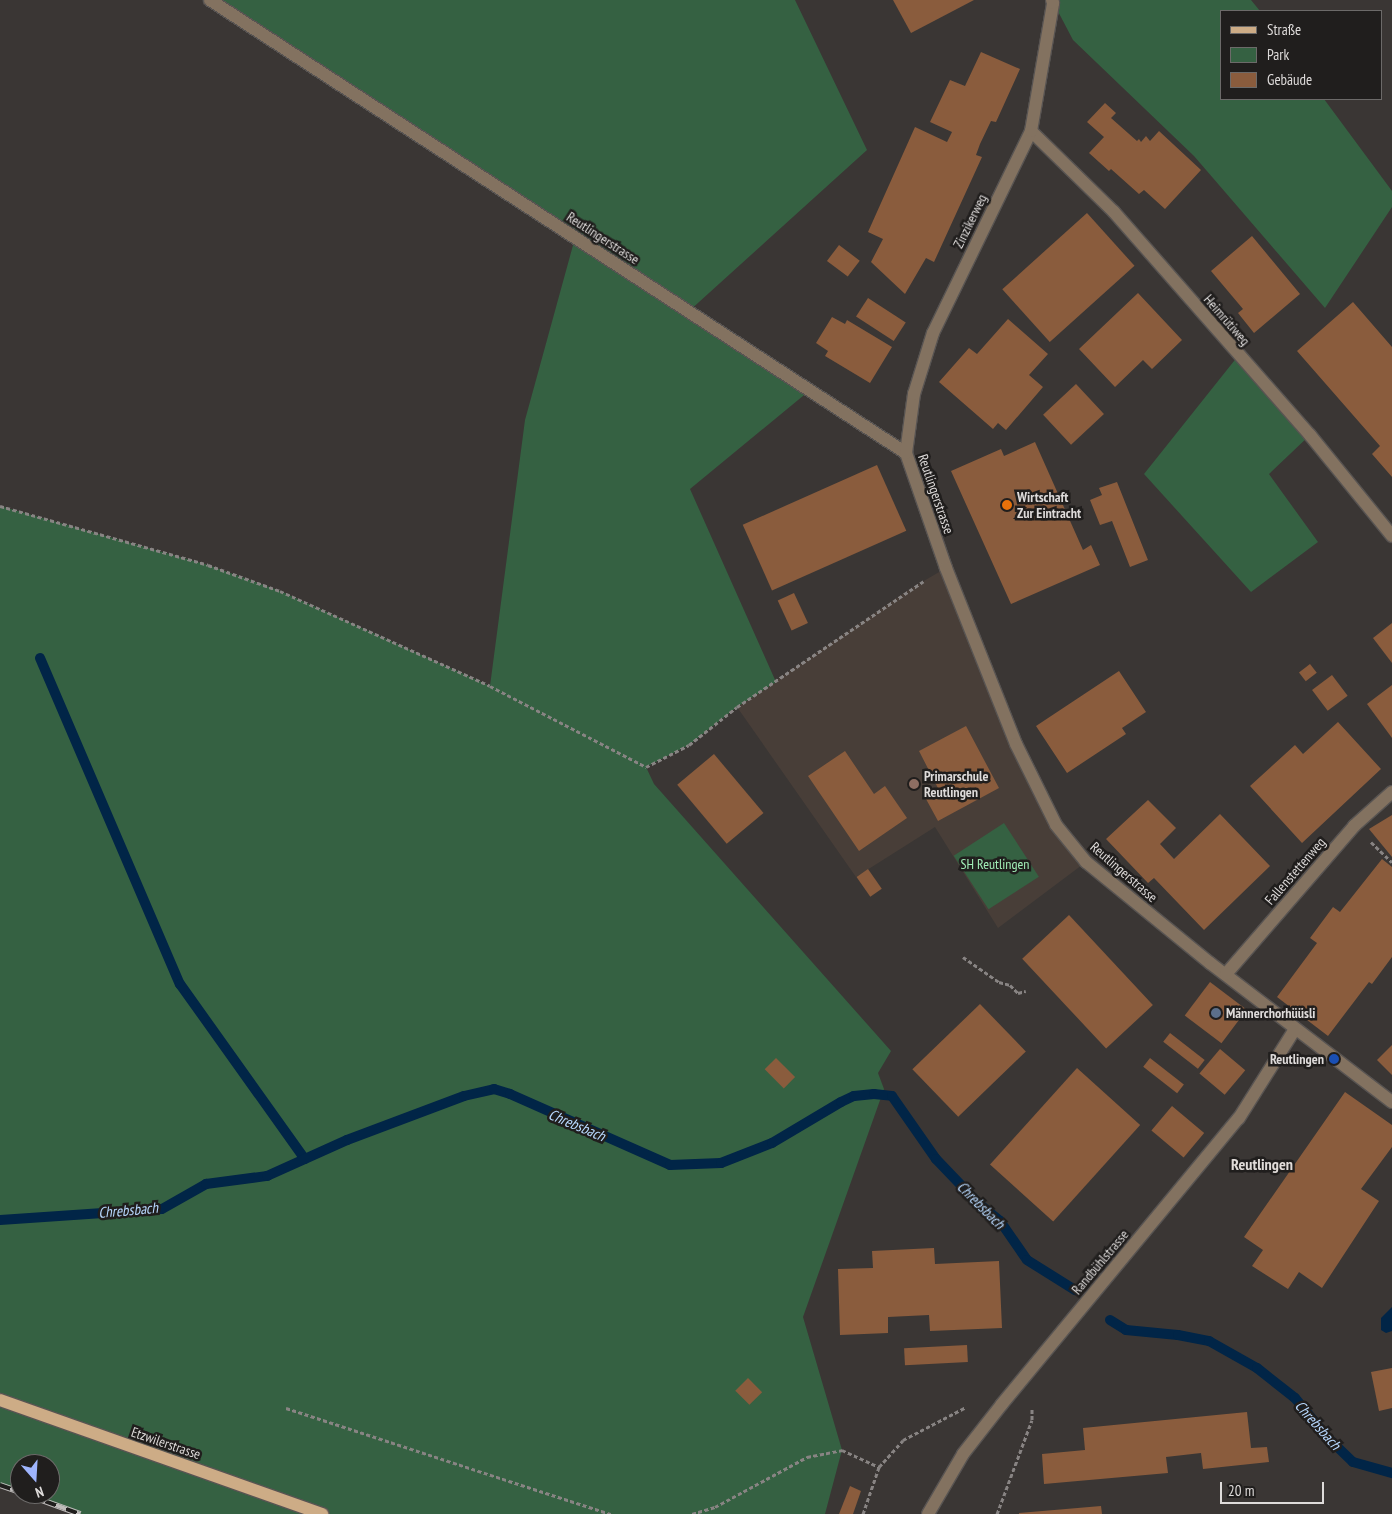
<!DOCTYPE html>
<meta charset="utf-8">
<style>
body{margin:0}
#map{position:relative;width:1392px;height:1514px;overflow:hidden;background:#3a3634;font-family:"PT Sans Narrow",sans-serif}
div>[style]{position:absolute}
.built>*{inset:0;background:#483e38}
.green>*{inset:0;background:#356142;transform-origin:0 0}
.water>*{inset:0;background:#012547}
.stream>*{height:10px;margin:-5px;padding:0 5px;transform-origin:5px;border-radius:5px;background:#012547}
.building>*{inset:0;background:#8a5c3d;transform-origin:0 0}
.path>*{height:3px;margin-top:-1.5px;transform-origin:0;background:repeating-linear-gradient(90deg,#888483 0 4px,transparent 0 6.5px)}
.roads{filter:drop-shadow(1px 0 #585452) drop-shadow(-1px 0 #585452) drop-shadow(0 1px #585452) drop-shadow(0 -1px #585452)}
.minor>*{height:12px;margin:-6px;padding:0 6px;transform-origin:6px;border-radius:6px;background:#837260}
.major>*{height:12px;margin:-6px;padding:0 6px;transform-origin:6px;border-radius:6px;background:#cdac86}
.rail>*{height:5.5px;margin-top:-2.75px;transform-origin:0;background:repeating-linear-gradient(90deg,#201e1d 0 11px,#bfbcbb 0 22px);box-sizing:border-box;border-block:1px solid #bfbcbb}
.dots>*{width:14px;height:14px;translate:-50% -50%;box-sizing:border-box;border:2px solid #201e1d;border-radius:50%}
span{translate:-50% -50%;white-space:nowrap;text-align:center;line-height:1.15;-webkit-text-stroke:5px #201e1d;paint-order:stroke}
.street-label{font-size:14px;color:#dedbda}
.poi-label{font-size:14px;color:#dedbda;font-weight:700}
.left{translate:0 -50%;text-align:left}
.right{translate:-100% -50%;text-align:right}
.park-label{font-size:14px;color:#a1ecb6}
.water-label{font-size:15px;color:#b8d9ff;font-style:italic}
.quarter-label{font-size:16px;color:#e1dcd9;font-weight:700}
.legend{position:absolute;left:1220px;top:10px;width:162px;height:90px;box-sizing:border-box;background:#201e1d;border:1px solid #6c6a69;margin:0;padding:6px 9px;list-style:none;font-size:15px;color:#dedbda}
.legend li{display:flex;align-items:center;gap:10px;height:25px}
.legend b{width:25px;border:1px solid #6c6a69}
.north{position:absolute;left:10px;top:1454px;width:50px;height:50px;box-sizing:border-box;background:#201e1d;border:1px solid #6c6a69;border-radius:50%;rotate:161deg;font-size:14px;font-weight:700;line-height:20px;text-align:center;color:#dedbda}
.north::after{content:'';display:block;margin:auto;width:18px;height:22px;background:#9eb4fd;clip-path:polygon(50% 0,100% 100%,50% 72%,0 100%)}
.scale{position:absolute;left:1220px;top:1482px;width:104px;height:22px;box-sizing:border-box;border:2px solid #dedbda;border-top:0;padding-left:6px;font-size:15px;line-height:18px;white-space:nowrap;color:#dedbda;-webkit-text-stroke:4px #201e1d;paint-order:stroke}
</style>
<div id="map">
<div class="built">
<i style="clip-path:polygon(946px 568px,1056px 825px,1086px 862px,998px 928px,935px 827px,856px 877px,737px 707px,910px 589px)"></i>
</div>
<div class="green">
<i style="clip-path:polygon(210px 0,795px 0,867px 150px,688px 312px,809px 391px,690px 489px,776px 682px,737px 707px,689px 745px,646px 767px,654px 784px,891px 1051px,878px 1073px,884px 1089px,803px 1317px,842px 1450px,825px 1514px,80px 1514px,25px 1494px,50px 1494px,50px 1464px,20px 1464px,20px 1492px,0 1485px,0 506px,208px 565px,280px 591px,490px 686px,525px 420px,575px 238px)"></i>
<i style="clip-path:polygon(1052px 0,1251px 0,1260px 11px,1221px 11px,1221px 99px,1324px 99px,1392px 191px,1392px 207px,1325px 308px,1194px 156px,1073px 40px)"></i>
<i style="clip-path:polygon(1238px 356px,1310px 435px,1269px 474px,1318px 542px,1251px 592px,1144px 474px)"></i>
<i style="left:1004px;top:823px;width:64px;height:60px;rotate:57deg"></i>
</div>
<div class="water">
<i style="clip-path:polygon(1392px 1307px,1392px 1331px,1386px 1333px,1381px 1330px,1381px 1318px)"></i>
</div>
<div class="stream">
<i style="left:40px;top:658px;width:355px;rotate:66.8deg"></i>
<i style="left:180px;top:984px;width:215px;rotate:54.5deg"></i>
<i style="left:0;top:1220px;width:162px;rotate:-3.9deg"></i>
<i style="left:162px;top:1209px;width:51px;rotate:-29.6deg"></i>
<i style="left:206px;top:1184px;width:62px;rotate:-7.5deg"></i>
<i style="left:267px;top:1176px;width:88px;rotate:-24.2deg"></i>
<i style="left:347px;top:1140px;width:125px;rotate:-20.6deg"></i>
<i style="left:464px;top:1096px;width:31px;rotate:-13deg"></i>
<i style="left:494px;top:1089px;width:17px;rotate:17deg"></i>
<i style="left:510px;top:1094px;width:175px;rotate:23.9deg"></i>
<i style="left:670px;top:1165px;width:51px;rotate:-2.2deg"></i>
<i style="left:721px;top:1163px;width:55px;rotate:-21.4deg"></i>
<i style="left:772px;top:1143px;width:80px;rotate:-30.7deg"></i>
<i style="left:841px;top:1102px;width:14px;rotate:-25deg"></i>
<i style="left:854px;top:1096px;width:20px;rotate:-6deg"></i>
<i style="left:874px;top:1094px;width:18px;rotate:6deg"></i>
<i style="left:892px;top:1096px;width:77px;rotate:55.1deg"></i>
<i style="left:936px;top:1159px;width:62px;rotate:46.3deg"></i>
<i style="left:979px;top:1204px;width:27px;rotate:39deg"></i>
<i style="left:1000px;top:1221px;width:47px;rotate:55.3deg"></i>
<i style="left:1027px;top:1260px;width:57px;rotate:32deg"></i>
<i style="left:1110px;top:1320px;width:19px;rotate:32deg"></i>
<i style="left:1126px;top:1330px;width:52px;rotate:5.5deg"></i>
<i style="left:1178px;top:1335px;width:32px;rotate:11deg"></i>
<i style="left:1209px;top:1341px;width:55px;rotate:29.4deg"></i>
<i style="left:1257px;top:1368px;width:48px;rotate:38.3deg"></i>
<i style="left:1295px;top:1398px;width:50px;rotate:50.6deg"></i>
<i style="left:1327px;top:1437px;width:36px;rotate:44deg"></i>
<i style="left:1353px;top:1462px;width:41px;rotate:15.8deg"></i>
</div>
<div class="building">
<i style="clip-path:polygon(893px 0,974px 0,911px 33px)"></i>
<i style="clip-path:polygon(981px 52px,1020px 69px,996px 122px,991px 121px,980px 144px,976px 155px,982px 157px,934px 262px,926px 258px,905px 294px,871px 262px,883px 239px,868px 232px,915px 127px,947px 142px,952px 132px,930px 122px,950px 80px,965px 86px)"></i>
<i style="clip-path:polygon(1105px 103px,1116px 113px,1111px 118px,1137px 141px,1139px 139px,1141px 142px,1146px 136px,1150px 141px,1159px 131px,1201px 170px,1165px 209px,1144px 190px,1139px 194px,1111px 169px,1109px 171px,1089px 153px,1104px 137px,1087px 122px)"></i>
<i style="left:1087px;top:213px;width:71px;height:114px;rotate:48deg"></i>
<i style="clip-path:polygon(1252px 236px,1300px 294px,1254px 333px,1238px 313px,1243px 309px,1211px 271px)"></i>
<i style="left:839px;top:245px;width:26px;height:20px;rotate:37deg"></i>
<i style="clip-path:polygon(1138px 293px,1182px 340px,1152px 369px,1143px 360px,1115px 387px,1079px 349px)"></i>
<i style="left:868px;top:298px;width:45px;height:22px;rotate:33deg"></i>
<i style="clip-path:polygon(1353px 302px,1392px 347px,1392px 477px,1372px 454px,1380px 446px,1297px 351px)"></i>
<i style="clip-path:polygon(832px 317px,845px 324px,847px 320px,892px 347px,870px 383px,825px 356px,828px 351px,816px 343px)"></i>
<i style="clip-path:polygon(1008px 319px,1048px 354px,1029px 375px,1043px 387px,1006px 430px,998px 423px,993px 429px,939px 382px,969px 348px,977px 354px)"></i>
<i style="left:1076px;top:384px;width:41px;height:45px;rotate:47deg"></i>
<i style="clip-path:polygon(1035px 442px,1083px 550px,1091px 545px,1100px 565px,1011px 604px,951px 471px,1001px 449px,1004px 456px)"></i>
<i style="left:877px;top:465px;width:72px;height:147px;rotate:66deg"></i>
<i style="clip-path:polygon(1117px 482px,1148px 560px,1130px 567px,1112px 521px,1100px 525px,1090px 500px,1102px 495px,1099px 488px)"></i>
<i style="left:794px;top:593px;width:33px;height:18px;rotate:65deg"></i>
<i style="clip-path:polygon(1392px 623px,1392px 663px,1373px 638px)"></i>
<i style="left:1310px;top:664px;width:11px;height:14px;rotate:52deg"></i>
<i style="clip-path:polygon(1119px 671px,1146px 712px,1122px 728px,1126px 734px,1067px 773px,1036px 726px)"></i>
<i style="left:1332px;top:675px;width:26px;height:25px;rotate:53deg"></i>
<i style="clip-path:polygon(1392px 685px,1392px 738px,1367px 704px)"></i>
<i style="clip-path:polygon(1338px 722px,1381px 769px,1302px 843px,1250px 786px,1295px 745px,1303px 754px)"></i>
<i style="clip-path:polygon(966px 726px,999px 788px,938px 821px,926px 799px,940px 792px,919px 751px)"></i>
<i style="clip-path:polygon(845px 751px,874px 794px,885px 786px,907px 818px,859px 851px,808px 776px)"></i>
<i style="left:714px;top:754px;width:77px;height:48px;rotate:50deg"></i>
<i style="clip-path:polygon(1148px 800px,1176px 828px,1160px 844px,1174px 859px,1220px 814px,1270px 866px,1204px 930px,1154px 878px,1148px 883px,1106px 839px)"></i>
<i style="clip-path:polygon(1392px 815px,1392px 857px,1369px 829px)"></i>
<i style="clip-path:polygon(1382px 859px,1392px 867px,1392px 957px,1372px 984px,1369px 982px,1328px 1036px,1277px 997px,1317px 943px,1310px 938px,1333px 907px,1340px 912px)"></i>
<i style="left:868px;top:869px;width:24px;height:14px;rotate:55deg"></i>
<i style="left:1069px;top:915px;width:123px;height:64px;rotate:47deg"></i>
<i style="left:1210px;top:982px;width:46px;height:42px;rotate:37deg"></i>
<i style="left:980px;top:1004px;width:66px;height:94px;rotate:46deg"></i>
<i style="left:1170px;top:1033px;width:44px;height:11px;rotate:38deg"></i>
<i style="clip-path:polygon(1392px 1045px,1392px 1075px,1377px 1060px)"></i>
<i style="left:1220px;top:1049px;width:33px;height:32px;rotate:40deg"></i>
<i style="left:776px;top:1058px;width:27px;height:16px;rotate:45deg"></i>
<i style="left:1150px;top:1058px;width:43px;height:11px;rotate:38deg"></i>
<i style="left:1077px;top:1068px;width:85px;height:130px;rotate:42deg"></i>
<i style="clip-path:polygon(1345px 1092px,1392px 1125px,1392px 1147px,1361px 1189px,1379px 1201px,1322px 1288px,1299px 1272px,1288px 1289px,1252px 1266px,1263px 1250px,1244px 1237px)"></i>
<i style="left:1172px;top:1106px;width:42px;height:32px;rotate:40deg"></i>
<i style="clip-path:polygon(934px 1248px,935px 1264px,999px 1261px,1002px 1328px,930px 1331px,929px 1315px,888px 1317px,888px 1333px,840px 1335px,838px 1269px,873px 1268px,872px 1251px)"></i>
<i style="left:967px;top:1345px;width:17px;height:63px;rotate:87deg"></i>
<i style="clip-path:polygon(1392px 1368px,1392px 1408px,1379px 1411px,1371px 1372px)"></i>
<i style="left:748px;top:1378px;width:20px;height:18px;rotate:45deg"></i>
<i style="clip-path:polygon(1247px 1412px,1251px 1448px,1267px 1447px,1269px 1462px,1203px 1469px,1201px 1453px,1166px 1457px,1168px 1473px,1044px 1484px,1042px 1454px,1085px 1450px,1083px 1428px)"></i>
<i style="clip-path:polygon(850px 1486px,861px 1491px,853px 1514px,839px 1514px)"></i>
<i style="clip-path:polygon(1101px 1506px,1102px 1514px,1019px 1514px,1019px 1513px)"></i>
</div>
<div class="path">
<i style="left:0;top:506px;width:216px;rotate:15.8deg"></i>
<i style="left:208px;top:565px;width:77px;rotate:19.9deg"></i>
<i style="left:280px;top:591px;width:230px;rotate:24.3deg"></i>
<i style="left:490px;top:686px;width:176px;rotate:27.4deg"></i>
<i style="left:646px;top:767px;width:48px;rotate:-27.1deg"></i>
<i style="left:689px;top:745px;width:61px;rotate:-38.4deg"></i>
<i style="left:737px;top:707px;width:225px;rotate:-34deg"></i>
<i style="left:1371px;top:842px;width:29px;rotate:44deg"></i>
<i style="left:963px;top:957px;width:44px;rotate:34.8deg"></i>
<i style="left:999px;top:982px;width:11px;rotate:15deg"></i>
<i style="left:1010px;top:985px;width:11px;rotate:45deg"></i>
<i style="left:1018px;top:993px;width:8px;rotate:-14deg"></i>
<i style="left:286px;top:1408px;width:342px;rotate:18.1deg"></i>
<i style="left:692px;top:1514px;width:24px;rotate:-17deg"></i>
<i style="left:715px;top:1507px;width:105px;rotate:-28.5deg"></i>
<i style="left:807px;top:1457px;width:36px;rotate:-11deg"></i>
<i style="left:842px;top:1450px;width:41px;rotate:24.7deg"></i>
<i style="left:863px;top:1514px;width:50px;rotate:-71.2deg"></i>
<i style="left:879px;top:1467px;width:36px;rotate:-48deg"></i>
<i style="left:903px;top:1440px;width:71px;rotate:-27.6deg"></i>
<i style="left:997px;top:1514px;width:100px;rotate:-69.6deg"></i>
<i style="left:1032px;top:1420px;width:12px;rotate:-90deg"></i>
</div>
<div class="roads">
<div class="minor">
<i style="left:210px;top:0;width:830px;rotate:33.06deg"></i>
<i style="left:906px;top:453px;width:122px;rotate:70.8deg"></i>
<i style="left:946px;top:568px;width:189px;rotate:68.3deg"></i>
<i style="left:1016px;top:744px;width:90px;rotate:63.7deg"></i>
<i style="left:1056px;top:825px;width:48px;rotate:51deg"></i>
<i style="left:1086px;top:862px;width:160px;rotate:39.2deg"></i>
<i style="left:1210px;top:963px;width:229px;rotate:37.4deg"></i>
<i style="left:1031px;top:131px;width:116px;rotate:44.3deg"></i>
<i style="left:1114px;top:212px;width:297px;rotate:48.7deg"></i>
<i style="left:1310px;top:435px;width:130px;rotate:50.9deg"></i>
<i style="left:906px;top:453px;width:60px;rotate:-82.3deg"></i>
<i style="left:914px;top:394px;width:64px;rotate:-72.7deg"></i>
<i style="left:933px;top:333px;width:225px;rotate:-64.1deg"></i>
<i style="left:1031px;top:131px;width:130px;rotate:-80.2deg"></i>
<i style="left:1053px;top:3px;width:3px;rotate:-108deg"></i>
<i style="left:1226px;top:974px;width:196px;rotate:-49.1deg"></i>
<i style="left:1354px;top:826px;width:51px;rotate:-41.8deg"></i>
<i style="left:928px;top:1514px;width:69px;rotate:-59.7deg"></i>
<i style="left:963px;top:1454px;width:63px;rotate:-52deg"></i>
<i style="left:1002px;top:1404px;width:371px;rotate:-50.4deg"></i>
<i style="left:1239px;top:1118px;width:105px;rotate:-57.8deg"></i>
</div>
<div class="major">
<i style="left:0;top:1400px;width:342px;rotate:19.5deg"></i>
</div>
</div>
<div class="rail">
<i style="left:0;top:1485px;width:21px;rotate:19deg"></i>
<i style="left:25px;top:1494px;width:59px;rotate:20deg"></i>
</div>
<div class="dots">
<i style="left:1007px;top:505px;background:#e8710a"></i>
<i style="left:914px;top:784px;background:#8d6e63"></i>
<i style="left:1216px;top:1013px;background:#5c6f8a"></i>
<i style="left:1334px;top:1059px;background:#1a4fb4"></i>
</div>
<div class="street-label">
<span style="left:970px;top:221px;rotate:-64deg">Zinzikerweg</span>
<span style="left:603px;top:238px;rotate:33deg">Reutlingerstrasse</span>
<span style="left:1227px;top:320px;rotate:49deg">Heimrütiweg</span>
<span style="left:936px;top:494px;rotate:71deg">Reutlingerstrasse</span>
<span style="left:1295px;top:871px;rotate:-49deg">Fallenstettenweg</span>
<span style="left:1124px;top:872px;rotate:41deg">Reutlingerstrasse</span>
<span style="left:1100px;top:1262px;rotate:-50deg">Randbühlstrasse</span>
<span style="left:166px;top:1443px;rotate:19deg">Etzwilerstrasse</span>
</div>
<div class="poi-label">
<span class="left" style="left:1017px;top:505px">Wirtschaft<br>Zur Eintracht</span>
<span class="left" style="left:924px;top:784px">Primarschule<br>Reutlingen</span>
<span class="left" style="left:1226px;top:1013px">Männerchorhüüsli</span>
<span class="right" style="left:1324px;top:1059px">Reutlingen</span>
</div>
<div class="park-label">
<span style="left:995px;top:864px">SH Reutlingen</span>
</div>
<div class="water-label">
<span style="left:577px;top:1125px;rotate:23deg">Chrebsbach</span>
<span style="left:981px;top:1205px;rotate:45deg">Chrebsbach</span>
<span style="left:128px;top:1210px;rotate:-5deg">Chrebsbach</span>
<span style="left:1318px;top:1425px;rotate:48deg">Chrebsbach</span>
</div>
<div class="quarter-label">
<span style="left:1262px;top:1164px">Reutlingen</span>
</div>
<ul class="legend">
<li><b style="height:6px;background:#cdac86"></b>Straße</li>
<li><b style="height:14px;background:#356142"></b>Park</li>
<li><b style="height:14px;background:#8a5c3d"></b>Gebäude</li>
</ul>
<div class="north">N</div>
<div class="scale">20 m</div>
</div>
